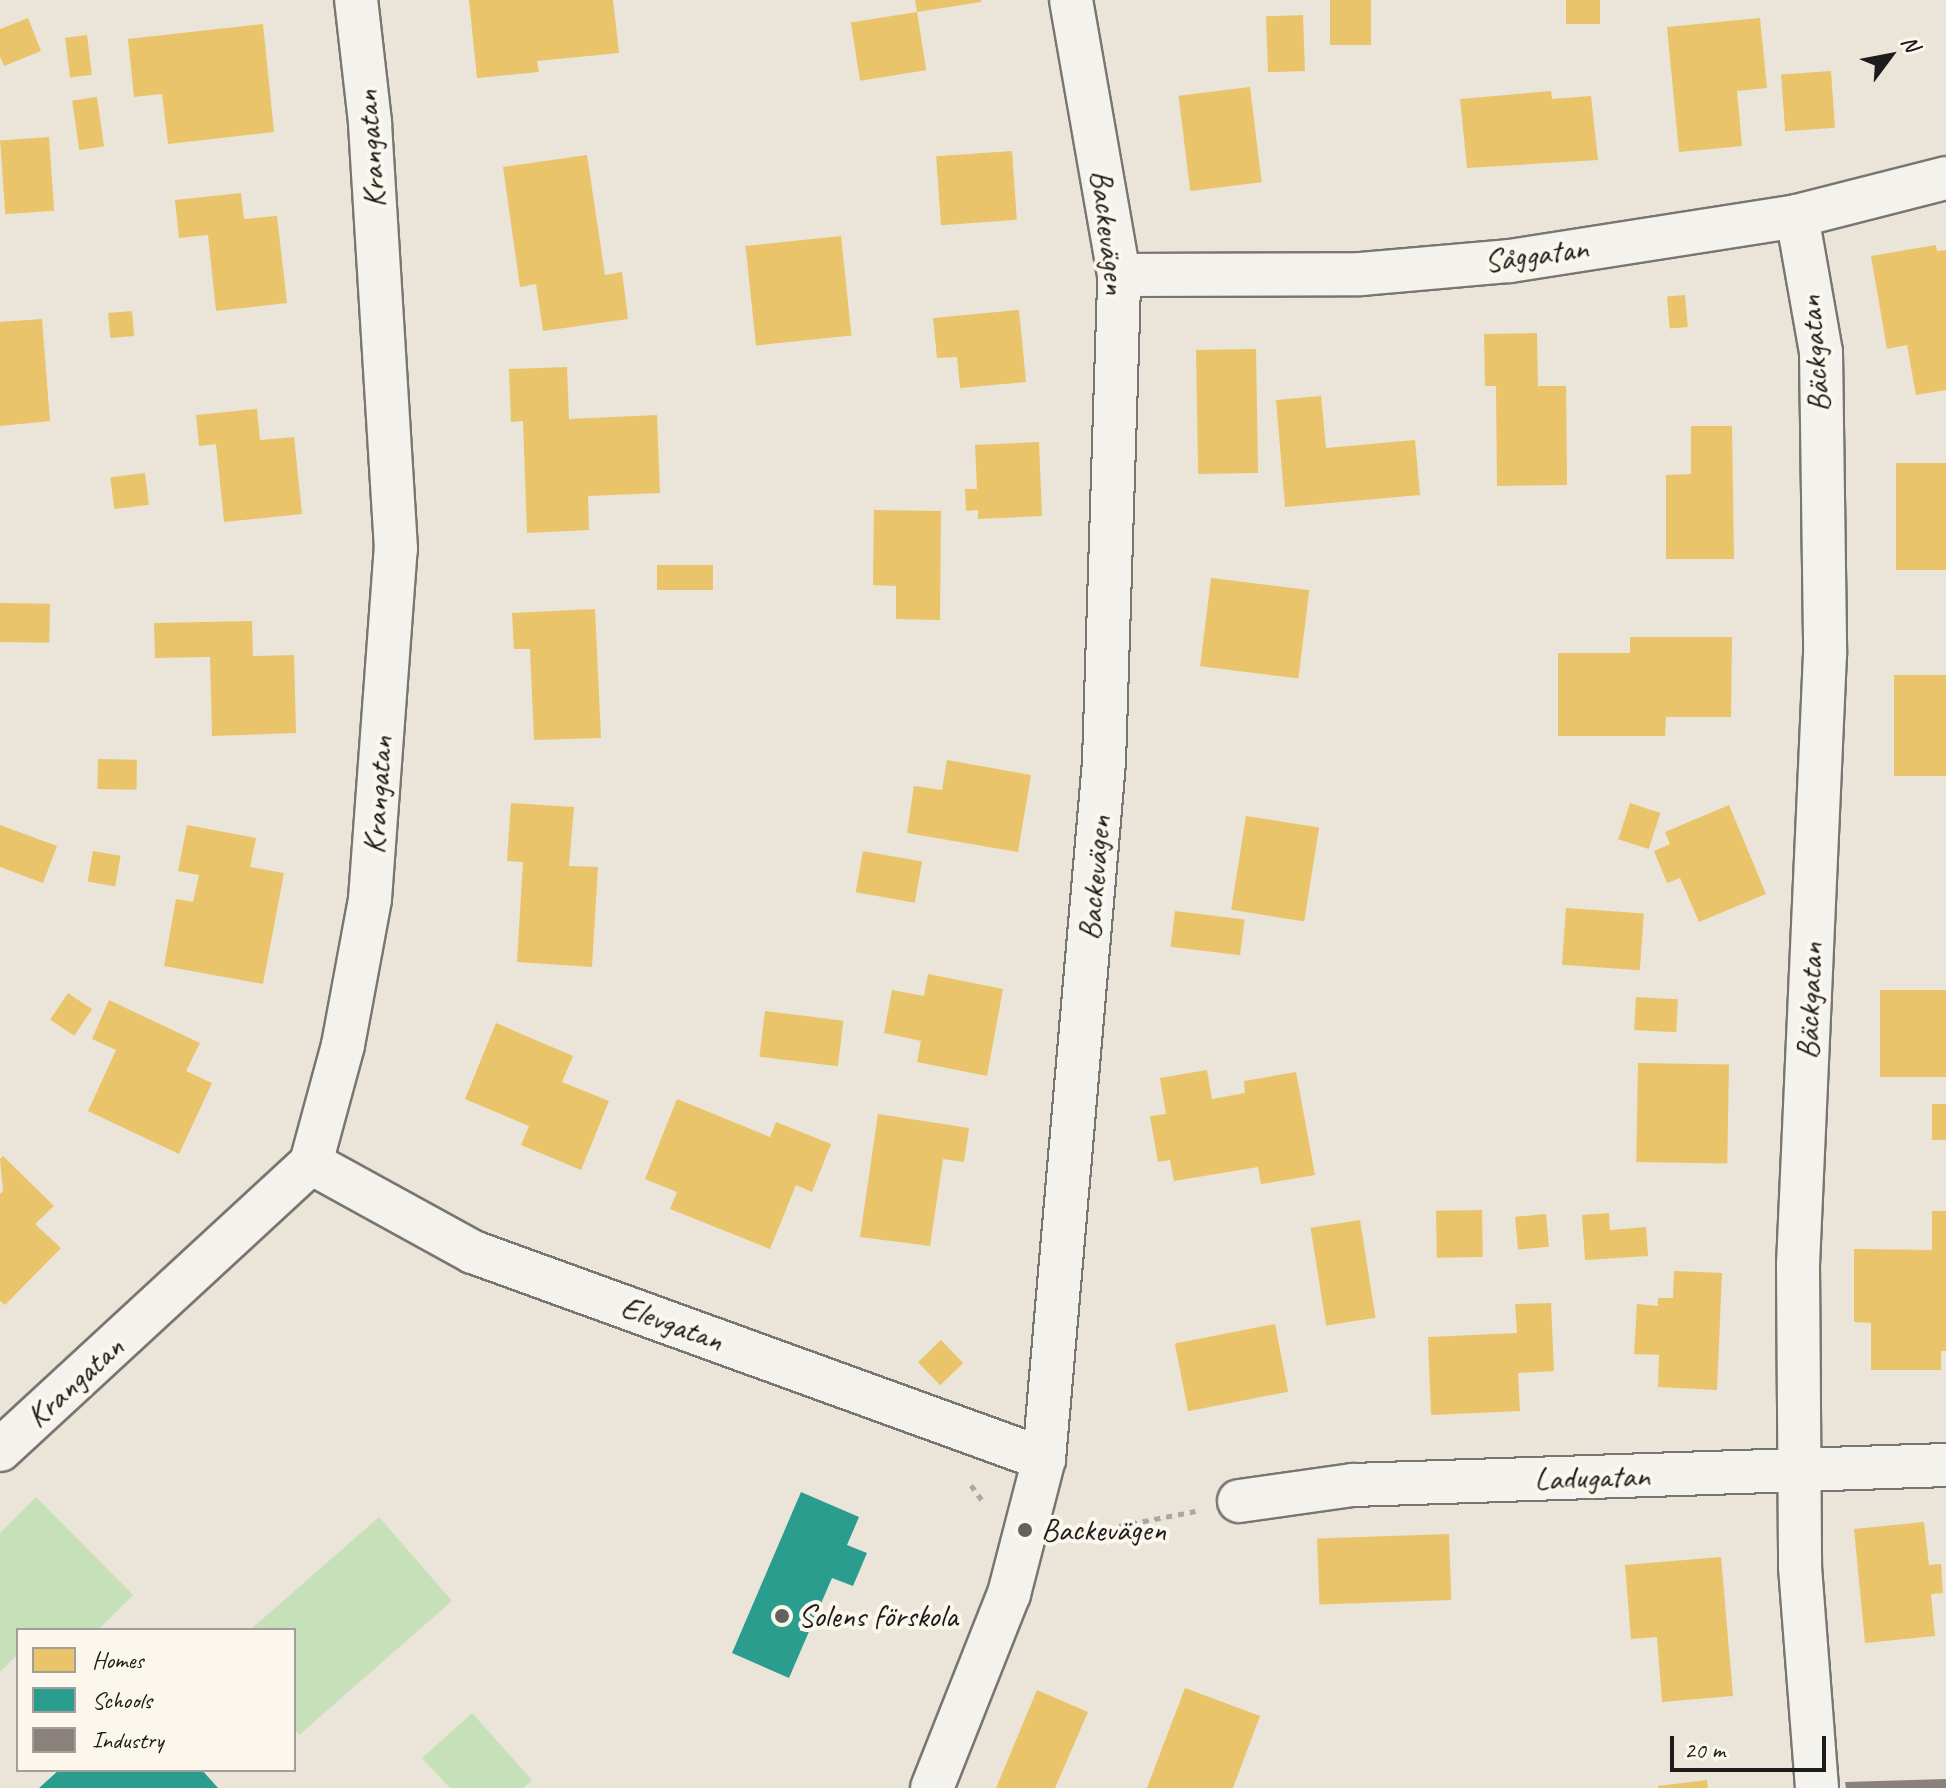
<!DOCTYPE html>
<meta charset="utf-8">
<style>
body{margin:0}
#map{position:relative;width:1946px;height:1788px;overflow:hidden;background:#ebe4d9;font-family:Caveat,sans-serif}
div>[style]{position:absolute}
.green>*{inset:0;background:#c6e0b9}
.homes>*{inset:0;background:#e9c46a;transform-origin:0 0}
.schools>*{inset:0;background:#2a9d8f}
.industry>*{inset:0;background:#8a817c}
.path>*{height:5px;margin-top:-2.5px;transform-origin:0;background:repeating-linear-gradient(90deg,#aaa8a5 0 6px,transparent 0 12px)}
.roads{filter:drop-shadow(2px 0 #797671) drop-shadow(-2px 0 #797671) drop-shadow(0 2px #797671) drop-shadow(0 -2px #797671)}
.street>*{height:42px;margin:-21px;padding:0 21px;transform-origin:21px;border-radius:21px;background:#f4f2ed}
.dots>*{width:22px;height:22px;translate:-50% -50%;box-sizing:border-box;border:4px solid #fbf7ec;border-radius:50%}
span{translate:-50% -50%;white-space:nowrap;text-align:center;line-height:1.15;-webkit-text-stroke:8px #fbf7ec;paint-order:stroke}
.street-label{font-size:32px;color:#1c1c1c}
.poi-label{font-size:32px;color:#1c1c1c}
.left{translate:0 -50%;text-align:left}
.legend{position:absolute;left:16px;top:1628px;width:280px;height:144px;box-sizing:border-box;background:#fbf7ec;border:2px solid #a29f99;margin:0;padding:10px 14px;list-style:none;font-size:24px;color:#1c1c1c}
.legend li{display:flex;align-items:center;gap:16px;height:40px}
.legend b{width:40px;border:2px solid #a29f99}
.north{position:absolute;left:1850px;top:16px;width:80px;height:80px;-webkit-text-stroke:6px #fbf7ec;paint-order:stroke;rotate:58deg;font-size:22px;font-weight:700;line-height:32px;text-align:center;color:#1c1c1c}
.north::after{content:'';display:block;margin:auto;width:28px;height:36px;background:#1c1c1c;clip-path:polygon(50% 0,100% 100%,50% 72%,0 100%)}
.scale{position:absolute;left:1670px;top:1736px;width:156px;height:36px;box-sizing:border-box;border:4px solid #1c1c1c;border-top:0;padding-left:10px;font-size:24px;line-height:28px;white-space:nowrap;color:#1c1c1c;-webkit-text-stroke:6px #fbf7ec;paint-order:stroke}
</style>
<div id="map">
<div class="green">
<i style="clip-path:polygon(36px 1497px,133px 1595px,98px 1630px,18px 1630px,18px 1654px,0 1672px,0 1533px)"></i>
<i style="clip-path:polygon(379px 1517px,452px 1601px,299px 1735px,294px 1728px,294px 1630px,250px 1630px)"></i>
<i style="clip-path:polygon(472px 1713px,532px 1780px,523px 1788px,450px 1788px,422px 1758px)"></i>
</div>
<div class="homes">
<i style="clip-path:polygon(469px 0,613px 0,619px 53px,537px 61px,539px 72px,477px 78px)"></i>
<i style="clip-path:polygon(915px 0,981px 0,981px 2px,917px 12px)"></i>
<i style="left:1330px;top:0;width:41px;height:45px"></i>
<i style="left:1566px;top:0;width:34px;height:24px"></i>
<i style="left:917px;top:12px;width:59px;height:67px;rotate:81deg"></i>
<i style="left:1303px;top:15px;width:56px;height:37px;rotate:88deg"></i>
<i style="clip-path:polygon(28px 18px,41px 51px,4px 66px,0 56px,0 29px)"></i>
<i style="clip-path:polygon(1760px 18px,1767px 88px,1737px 91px,1742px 146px,1679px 152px,1667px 27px)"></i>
<i style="clip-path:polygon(263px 24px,274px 132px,168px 144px,162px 94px,134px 97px,128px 39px)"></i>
<i style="left:87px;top:35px;width:40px;height:22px;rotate:83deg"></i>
<i style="left:1831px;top:71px;width:57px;height:50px;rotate:86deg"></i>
<i style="left:1250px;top:87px;width:96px;height:72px;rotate:83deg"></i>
<i style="clip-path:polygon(1551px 91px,1552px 99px,1591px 96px,1598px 160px,1467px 168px,1460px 99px)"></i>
<i style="left:97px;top:97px;width:50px;height:25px;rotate:82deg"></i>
<i style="left:49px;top:137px;width:74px;height:49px;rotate:86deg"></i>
<i style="left:1012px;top:151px;width:69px;height:76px;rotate:86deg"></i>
<i style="clip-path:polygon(587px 155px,605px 275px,622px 272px,628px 319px,543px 331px,536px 284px,520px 287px,503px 167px)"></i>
<i style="clip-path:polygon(241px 193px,244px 219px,277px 216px,287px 303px,216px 311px,208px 235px,179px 238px,175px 200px)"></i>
<i style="left:841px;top:236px;width:100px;height:96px;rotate:84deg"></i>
<i style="clip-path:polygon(1936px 245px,1937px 251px,1946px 250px,1946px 390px,1916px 395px,1907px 345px,1887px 349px,1871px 256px)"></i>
<i style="left:1685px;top:295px;width:32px;height:18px;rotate:85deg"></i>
<i style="clip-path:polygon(1019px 310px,1026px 382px,960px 388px,957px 357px,937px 358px,933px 318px)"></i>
<i style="left:132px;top:311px;width:25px;height:24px;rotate:85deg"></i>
<i style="clip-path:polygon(42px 319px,50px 421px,0 426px,0 322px)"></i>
<i style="clip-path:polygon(1537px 333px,1538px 386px,1566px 386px,1567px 485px,1497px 486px,1496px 386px,1485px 386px,1484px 334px)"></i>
<i style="left:1256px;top:349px;width:124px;height:60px;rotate:89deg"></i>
<i style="clip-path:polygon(567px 367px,569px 419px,657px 415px,660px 493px,588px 496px,589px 530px,527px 533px,523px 421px,511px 422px,509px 369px)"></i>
<i style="clip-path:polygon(1321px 396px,1326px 448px,1415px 440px,1420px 495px,1285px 507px,1276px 400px)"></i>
<i style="clip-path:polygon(257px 409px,260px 440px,294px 437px,302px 514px,224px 522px,216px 444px,199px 446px,196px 415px)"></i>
<i style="clip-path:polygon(1691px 426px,1732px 426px,1734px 559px,1666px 559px,1666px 475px,1691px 474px)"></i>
<i style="clip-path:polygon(1039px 442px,1042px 516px,978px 519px,978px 510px,966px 511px,965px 489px,977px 489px,975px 445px)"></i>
<i style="left:1946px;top:463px;width:107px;height:50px;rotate:90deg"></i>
<i style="left:145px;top:473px;width:32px;height:35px;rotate:83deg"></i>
<i style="clip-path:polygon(874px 510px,941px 511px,940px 620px,896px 619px,896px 586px,873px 585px)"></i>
<i style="left:657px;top:565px;width:56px;height:25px"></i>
<i style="left:1211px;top:578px;width:99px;height:89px;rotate:7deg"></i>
<i style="left:0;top:603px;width:50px;height:39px;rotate:1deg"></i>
<i style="clip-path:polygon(595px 609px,601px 738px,534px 740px,530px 649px,514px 649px,512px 613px)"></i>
<i style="clip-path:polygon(252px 621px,253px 656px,294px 655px,296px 733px,212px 736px,210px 657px,155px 658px,154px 623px)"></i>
<i style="clip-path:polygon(1630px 637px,1732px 637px,1731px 717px,1666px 717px,1665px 736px,1558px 736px,1558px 653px,1630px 653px)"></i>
<i style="left:1946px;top:675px;width:101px;height:52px;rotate:90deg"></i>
<i style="left:98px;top:759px;width:39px;height:30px;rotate:1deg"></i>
<i style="clip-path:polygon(947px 760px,1031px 775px,1018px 852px,907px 833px,914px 786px,942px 790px)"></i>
<i style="clip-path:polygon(511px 803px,574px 807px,569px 866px,598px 867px,592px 967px,517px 962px,523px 862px,507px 861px)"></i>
<i style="left:1630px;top:803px;width:32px;height:38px;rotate:18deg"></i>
<i style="clip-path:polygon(1729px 805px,1766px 894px,1699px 922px,1680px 878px,1667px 883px,1654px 851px,1670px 844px,1665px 832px)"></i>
<i style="left:1246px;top:816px;width:74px;height:95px;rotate:9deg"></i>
<i style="clip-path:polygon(0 825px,57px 846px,43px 883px,0 867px)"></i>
<i style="clip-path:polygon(187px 825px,256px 838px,250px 867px,284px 873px,263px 984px,164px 966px,176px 899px,193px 902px,199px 875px,178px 871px)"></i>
<i style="left:93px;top:851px;width:28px;height:31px;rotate:10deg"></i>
<i style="left:863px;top:851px;width:60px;height:42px;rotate:10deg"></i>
<i style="left:1566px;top:908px;width:78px;height:57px;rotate:4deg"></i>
<i style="left:1175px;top:911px;width:70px;height:36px;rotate:7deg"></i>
<i style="clip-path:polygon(928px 974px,1003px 989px,987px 1076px,917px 1062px,921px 1041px,884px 1033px,892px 990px,924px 996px)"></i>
<i style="left:1880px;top:990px;width:66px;height:87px"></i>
<i style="left:68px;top:993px;width:29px;height:32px;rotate:34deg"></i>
<i style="left:1636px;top:997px;width:42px;height:33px;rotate:3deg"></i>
<i style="clip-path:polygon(109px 1000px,200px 1043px,186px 1071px,212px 1083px,179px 1154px,88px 1111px,116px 1050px,92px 1039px)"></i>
<i style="left:765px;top:1011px;width:79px;height:46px;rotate:7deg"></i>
<i style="clip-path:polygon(496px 1023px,573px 1056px,562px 1082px,609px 1101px,581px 1170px,521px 1145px,529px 1126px,465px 1099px)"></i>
<i style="left:1638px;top:1063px;width:91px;height:99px;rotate:1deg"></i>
<i style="clip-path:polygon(1207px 1070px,1212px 1099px,1245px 1093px,1244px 1081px,1296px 1072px,1315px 1175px,1261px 1184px,1258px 1167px,1174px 1181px,1170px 1160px,1158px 1162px,1150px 1116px,1166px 1114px,1160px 1078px)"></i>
<i style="clip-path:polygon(677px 1099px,770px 1137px,776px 1122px,831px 1144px,812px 1192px,796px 1185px,770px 1249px,670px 1209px,677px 1192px,645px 1179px)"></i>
<i style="left:1932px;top:1104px;width:14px;height:36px"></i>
<i style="clip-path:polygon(878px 1114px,969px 1128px,964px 1162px,943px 1159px,930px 1246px,860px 1237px)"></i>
<i style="clip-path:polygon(3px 1156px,54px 1206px,35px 1224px,61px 1248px,5px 1305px,0 1301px,0 1194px,3px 1191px,0 1159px)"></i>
<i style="left:1482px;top:1210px;width:47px;height:46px;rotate:89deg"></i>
<i style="clip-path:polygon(1932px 1211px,1946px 1211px,1946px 1351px,1941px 1351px,1941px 1370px,1871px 1370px,1871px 1323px,1854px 1322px,1854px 1249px,1932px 1250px)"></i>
<i style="clip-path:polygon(1609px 1213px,1610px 1230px,1646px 1227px,1648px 1256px,1585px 1260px,1582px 1215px)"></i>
<i style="left:1546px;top:1214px;width:33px;height:31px;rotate:85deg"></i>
<i style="left:1360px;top:1220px;width:99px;height:50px;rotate:81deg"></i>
<i style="clip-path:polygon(1674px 1271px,1722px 1273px,1717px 1390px,1658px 1387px,1659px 1355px,1634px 1354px,1637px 1304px,1658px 1306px,1658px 1298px,1673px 1298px)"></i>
<i style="clip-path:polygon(1551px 1303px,1554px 1371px,1518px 1373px,1520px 1411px,1431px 1415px,1428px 1337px,1517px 1333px,1515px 1304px)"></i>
<i style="left:1275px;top:1324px;width:69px;height:102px;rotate:79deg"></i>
<i style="left:941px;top:1340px;width:32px;height:32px;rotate:46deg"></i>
<i style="clip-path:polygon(1924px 1522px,1929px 1565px,1941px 1564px,1943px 1593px,1931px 1594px,1935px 1636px,1865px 1643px,1854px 1529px)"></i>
<i style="left:1449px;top:1534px;width:66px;height:132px;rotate:88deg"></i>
<i style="clip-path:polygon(1721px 1557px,1733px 1696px,1662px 1702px,1657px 1637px,1631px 1639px,1625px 1565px)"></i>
<i style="clip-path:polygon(1185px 1688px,1260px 1716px,1233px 1788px,1147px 1788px)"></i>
<i style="clip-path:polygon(1037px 1690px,1088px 1712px,1055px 1788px,996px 1788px)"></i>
<i style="clip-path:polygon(1707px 1780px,1708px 1788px,1658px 1788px,1658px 1786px)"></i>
</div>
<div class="schools">
<i style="clip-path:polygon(801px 1492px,859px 1517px,847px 1545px,867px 1553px,853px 1586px,832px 1578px,789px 1678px,732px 1653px)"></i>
<i style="clip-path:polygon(59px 1770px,202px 1770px,218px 1788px,39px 1788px)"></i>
</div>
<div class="industry">
<i style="clip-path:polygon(1946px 1779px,1946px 1788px,1846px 1788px,1845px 1782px)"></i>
</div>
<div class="path">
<i style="left:971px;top:1485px;width:22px;rotate:54deg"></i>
<i style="left:1072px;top:1535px;width:126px;rotate:-11deg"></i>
</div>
<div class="roads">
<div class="street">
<i style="left:1797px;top:216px;width:138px;rotate:80deg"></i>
<i style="left:1821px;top:352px;width:302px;rotate:89.2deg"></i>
<i style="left:1825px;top:654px;width:612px;rotate:92.53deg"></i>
<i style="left:1798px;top:1265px;width:302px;rotate:89.6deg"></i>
<i style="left:1800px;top:1567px;width:222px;rotate:85.6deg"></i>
<i style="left:1119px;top:275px;width:242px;rotate:-0.2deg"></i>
<i style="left:1361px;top:274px;width:150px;rotate:-5deg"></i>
<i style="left:1510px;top:261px;width:291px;rotate:-8.9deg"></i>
<i style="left:1797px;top:216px;width:154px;rotate:-14.3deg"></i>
<i style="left:311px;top:1163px;width:185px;rotate:28.8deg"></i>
<i style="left:473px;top:1252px;width:607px;rotate:19.93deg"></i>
<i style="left:0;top:1450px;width:423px;rotate:-42.7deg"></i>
<i style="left:311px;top:1163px;width:122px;rotate:-74.8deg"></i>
<i style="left:343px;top:1045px;width:148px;rotate:-79.5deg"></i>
<i style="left:370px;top:899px;width:351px;rotate:-85.8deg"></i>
<i style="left:396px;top:549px;width:428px;rotate:-93.5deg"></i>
<i style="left:370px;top:122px;width:123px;rotate:-96.5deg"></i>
<i style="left:1239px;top:1501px;width:115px;rotate:-8deg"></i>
<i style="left:1353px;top:1485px;width:593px;rotate:-1.93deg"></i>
<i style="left:932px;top:1788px;width:209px;rotate:-68.4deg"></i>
<i style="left:1009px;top:1594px;width:139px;rotate:-75.5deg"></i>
<i style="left:1044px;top:1459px;width:700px;rotate:-85.08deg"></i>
<i style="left:1104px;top:762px;width:487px;rotate:-88.2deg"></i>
<i style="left:1119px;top:275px;width:279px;rotate:-99.9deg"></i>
</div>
</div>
<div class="dots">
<i style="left:1025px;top:1530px;background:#64625e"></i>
<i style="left:782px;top:1616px;background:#64625e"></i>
</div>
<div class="street-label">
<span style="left:371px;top:149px;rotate:-94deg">Krangatan</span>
<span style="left:1108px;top:232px;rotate:83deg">Backevägen</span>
<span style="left:1536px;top:255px;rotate:-8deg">Såggatan</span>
<span style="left:1815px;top:354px;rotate:-95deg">Bäckgatan</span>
<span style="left:378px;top:795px;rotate:-86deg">Krangatan</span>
<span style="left:1095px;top:878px;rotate:-85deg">Backevägen</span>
<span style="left:1810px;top:1001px;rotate:-88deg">Bäckgatan</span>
<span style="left:672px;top:1324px;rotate:20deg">Elevgatan</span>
<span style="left:75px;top:1382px;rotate:-42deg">Krangatan</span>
<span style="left:1592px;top:1478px;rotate:-2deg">Ladugatan</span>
</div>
<div class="poi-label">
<span class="left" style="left:1041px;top:1530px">Backevägen</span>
<span class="left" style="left:798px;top:1616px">Solens förskola</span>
</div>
<ul class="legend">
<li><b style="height:22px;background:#e9c46a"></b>Homes</li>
<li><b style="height:22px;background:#2a9d8f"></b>Schools</li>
<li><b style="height:22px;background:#8a817c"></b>Industry</li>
</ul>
<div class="north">N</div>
<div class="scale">20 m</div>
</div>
